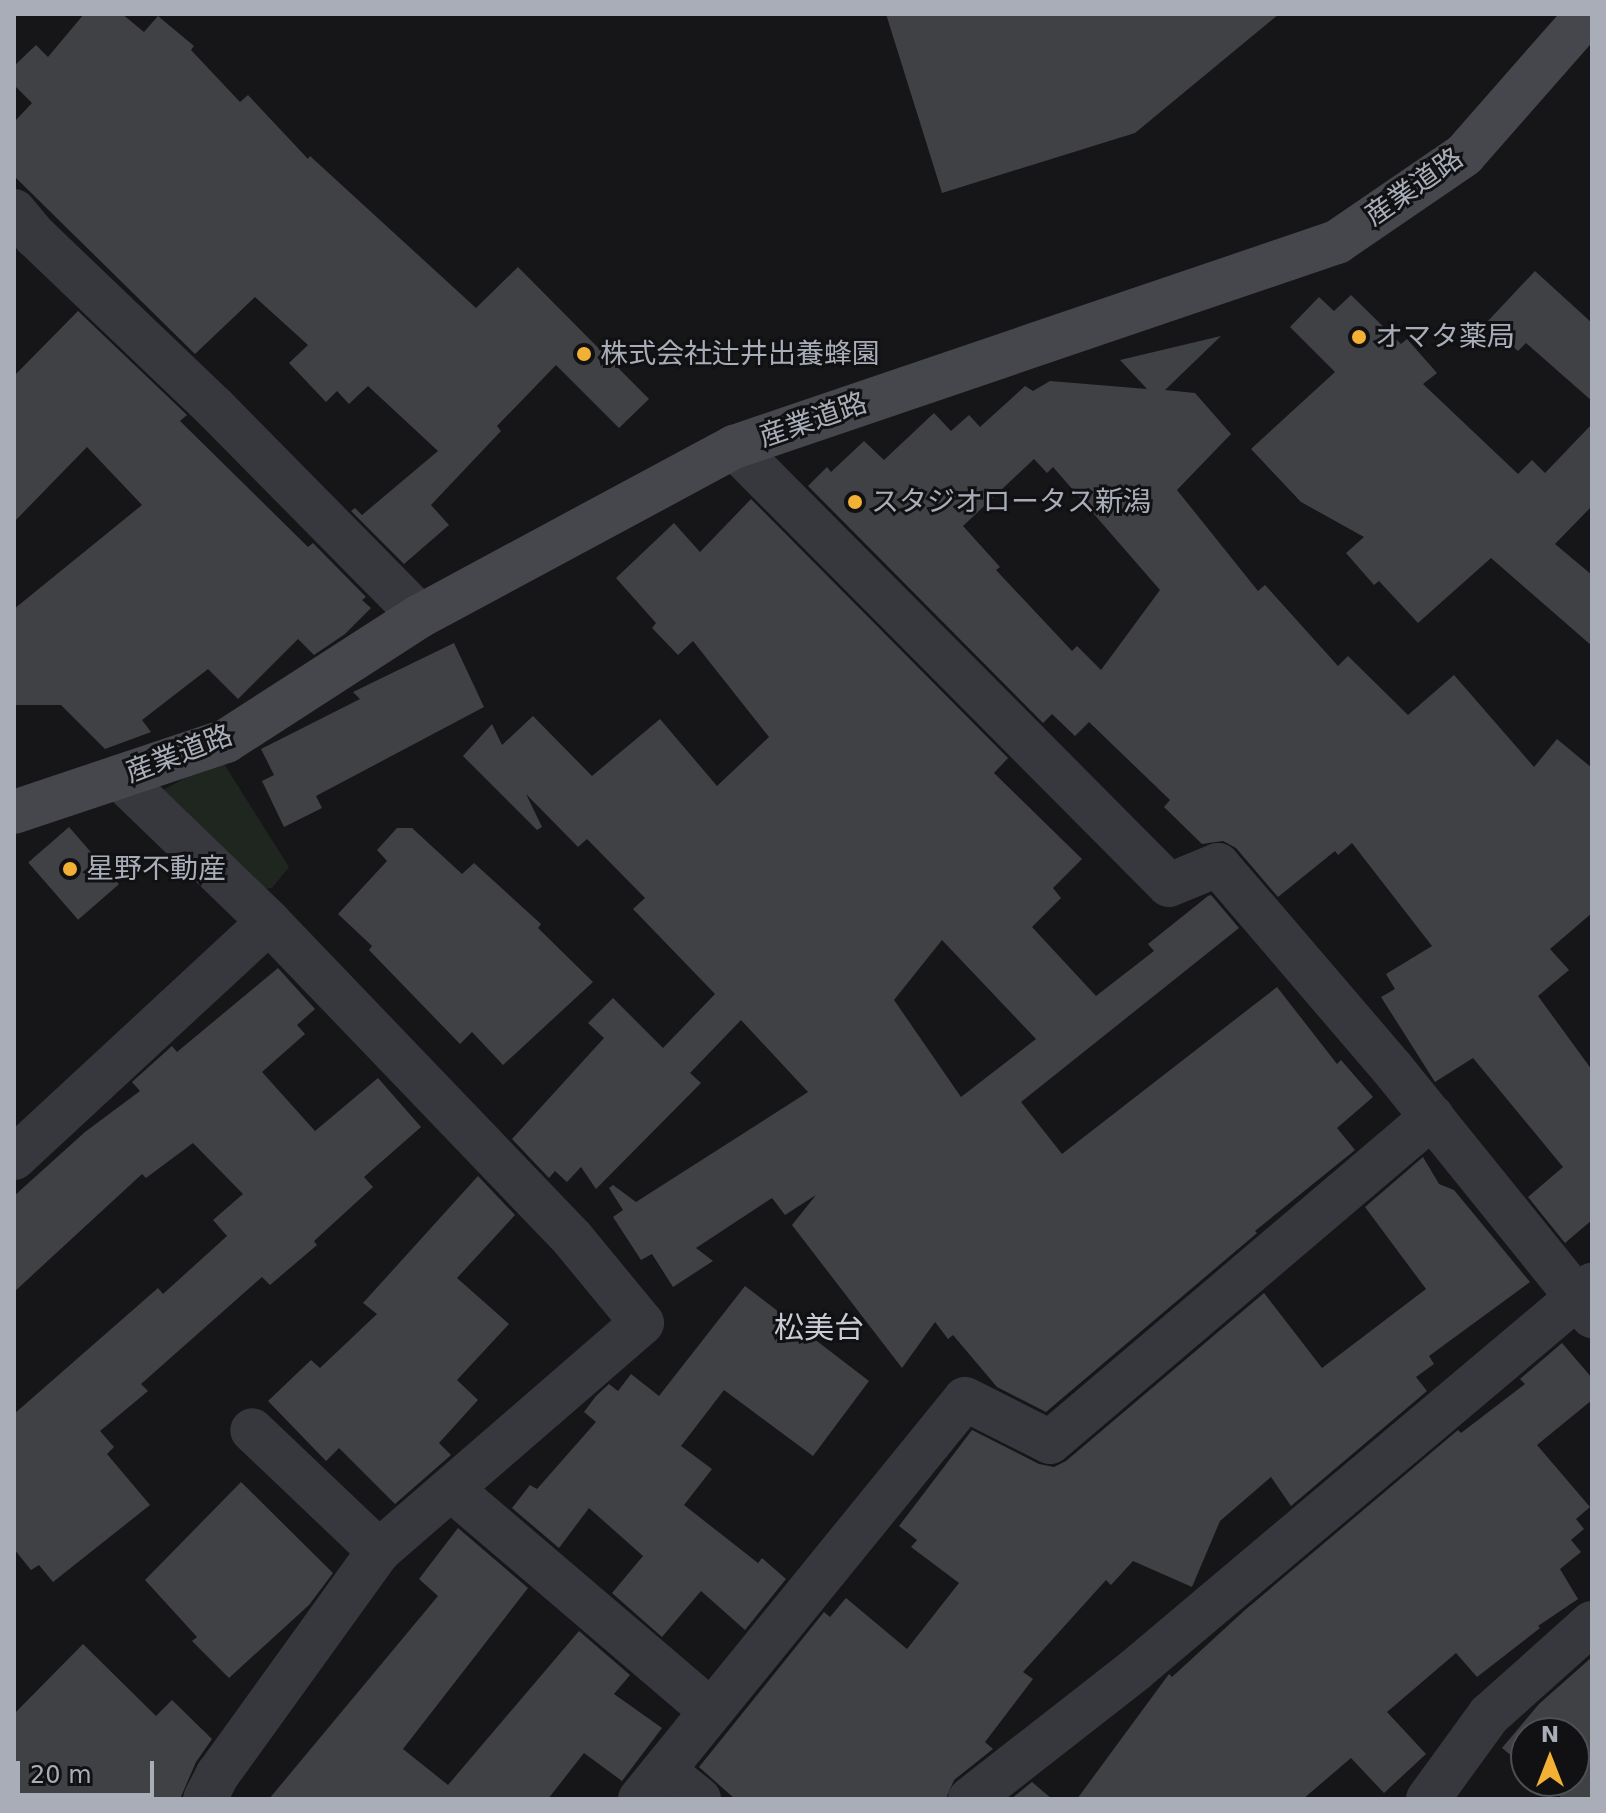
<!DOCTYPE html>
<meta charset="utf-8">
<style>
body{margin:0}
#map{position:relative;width:1606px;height:1813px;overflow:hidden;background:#161618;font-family:"DejaVu Sans","Noto Sans JP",sans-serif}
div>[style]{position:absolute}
.green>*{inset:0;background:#1e261f}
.building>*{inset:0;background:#404145;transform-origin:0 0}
.street>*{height:44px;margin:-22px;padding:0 22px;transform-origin:22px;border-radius:22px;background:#37383d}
.secondary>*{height:44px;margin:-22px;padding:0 22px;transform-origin:22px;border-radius:22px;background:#45474d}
.dots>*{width:22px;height:22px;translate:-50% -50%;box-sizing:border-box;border:4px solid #111113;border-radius:50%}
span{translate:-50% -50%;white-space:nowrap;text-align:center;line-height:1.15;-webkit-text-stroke:6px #111113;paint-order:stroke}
.street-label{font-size:28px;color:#a8adb8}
.poi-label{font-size:28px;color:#a8adb8}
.left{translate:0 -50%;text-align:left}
.neighbourhood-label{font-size:30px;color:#c9ccd4}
.frame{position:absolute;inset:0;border:16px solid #a8adb8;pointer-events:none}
.north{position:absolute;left:1510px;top:1717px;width:80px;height:80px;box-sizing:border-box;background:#111113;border:2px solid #4d4f55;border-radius:50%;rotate:0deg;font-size:22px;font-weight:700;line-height:32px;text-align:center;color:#a8adb8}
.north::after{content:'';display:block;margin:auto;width:28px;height:36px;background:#f2b134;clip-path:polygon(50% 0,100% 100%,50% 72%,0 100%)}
.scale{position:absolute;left:16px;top:1761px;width:138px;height:36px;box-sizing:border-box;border:4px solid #a8adb8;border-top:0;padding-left:10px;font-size:24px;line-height:28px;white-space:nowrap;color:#a8adb8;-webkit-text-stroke:6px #111113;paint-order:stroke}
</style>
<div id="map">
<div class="green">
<i style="clip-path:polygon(221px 759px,289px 867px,272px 888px,249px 891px,163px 790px)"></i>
</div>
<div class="building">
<i style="clip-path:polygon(84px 14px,122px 14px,144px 32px,158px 16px,194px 46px,191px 50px,240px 102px,248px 95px,308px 159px,310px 156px,476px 308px,518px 267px,649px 399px,619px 428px,556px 365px,497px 426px,501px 431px,431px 505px,449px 525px,404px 564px,351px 511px,355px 508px,362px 515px,438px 451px,368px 386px,349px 404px,337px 391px,326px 402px,289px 363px,308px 345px,255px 297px,195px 354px,14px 176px,14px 122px,32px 103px,14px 85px,14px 66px,36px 45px,48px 57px)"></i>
<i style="clip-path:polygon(886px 14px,1279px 14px,1135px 133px,942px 193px)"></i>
<i style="clip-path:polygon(1535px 271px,1592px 323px,1592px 401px,1526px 343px,1518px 351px,1487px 322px)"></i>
<i style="clip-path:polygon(1351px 295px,1401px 344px,1407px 339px,1437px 373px,1423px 384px,1518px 474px,1532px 460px,1545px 473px,1592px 424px,1592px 506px,1555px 544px,1592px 575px,1592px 646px,1491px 558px,1418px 623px,1379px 581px,1374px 585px,1346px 553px,1364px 537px,1301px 502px,1251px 449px,1335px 372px,1290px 327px,1319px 297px,1334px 311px)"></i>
<i style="clip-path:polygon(78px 311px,187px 415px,180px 421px,308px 547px,313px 543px,366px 597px,362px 600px,371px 608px,345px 634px,314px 655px,298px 639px,238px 699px,208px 669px,142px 720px,151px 732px,105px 749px,61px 705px,14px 705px,14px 609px,142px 505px,87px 447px,14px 522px,14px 376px)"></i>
<i style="clip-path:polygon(evenodd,1221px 336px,1165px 390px,1195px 393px,1231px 434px,1177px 490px,1258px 591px,1265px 585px,1338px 666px,1348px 656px,1408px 715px,1454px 675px,1534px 767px,1557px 739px,1592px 768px,1592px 913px,1550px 949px,1569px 970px,1538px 996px,1592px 1070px,1592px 1220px,1565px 1243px,1528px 1197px,1563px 1167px,1473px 1058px,1435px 1082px,1381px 997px,1395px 989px,1386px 974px,1432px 946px,1352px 843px,1338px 855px,1335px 851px,1278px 897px,1236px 848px,1223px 841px,1202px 844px,1164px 807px,1170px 800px,1089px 722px,1075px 736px,1052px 714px,1043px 723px,808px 486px,827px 467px,831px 472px,864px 441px,884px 460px,934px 413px,951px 431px,969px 415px,980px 427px,1025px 386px,1033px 391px,1050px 381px,1147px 389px,1120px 360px,1221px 336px,1034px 459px,1047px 473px,1053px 467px,1160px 590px,1101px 670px,1077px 646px,1072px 651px,996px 570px,1000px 567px,963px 526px,1034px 459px)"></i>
<i style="clip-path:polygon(evenodd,751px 499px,1008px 758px,994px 773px,1082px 859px,1053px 888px,1061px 898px,1032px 927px,1096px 996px,1154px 951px,1148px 944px,1208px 896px,1211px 895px,1239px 928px,1021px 1102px,1062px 1154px,1277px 987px,1337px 1064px,1341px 1060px,1373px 1097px,1337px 1128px,1355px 1150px,1255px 1231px,1257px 1233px,1046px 1412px,997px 1387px,953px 1335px,948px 1339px,935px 1322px,902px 1368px,792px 1225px,816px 1195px,785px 1215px,772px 1198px,696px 1248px,713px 1261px,673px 1287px,652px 1254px,641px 1260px,613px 1217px,623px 1210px,609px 1188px,613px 1185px,636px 1202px,808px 1092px,741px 1020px,690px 1073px,701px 1083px,596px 1189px,581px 1167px,567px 1182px,555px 1171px,549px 1178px,512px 1139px,604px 1038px,588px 1023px,613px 998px,663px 1048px,715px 994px,633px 909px,645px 898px,587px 839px,578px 847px,526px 794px,542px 827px,537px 830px,463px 756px,492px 724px,502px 745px,533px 716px,592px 776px,660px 719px,717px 786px,769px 737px,693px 641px,678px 655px,652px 628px,656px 623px,616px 578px,674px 523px,700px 552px,751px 499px,942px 940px,1036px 1039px,961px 1097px,894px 1000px,942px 940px)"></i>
<i style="clip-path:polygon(454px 643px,484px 707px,316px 796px,322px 808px,284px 827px,262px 781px,274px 775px,261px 749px,360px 699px,353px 692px)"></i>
<i style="left:69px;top:827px;width:76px;height:54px;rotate:49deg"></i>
<i style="clip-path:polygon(397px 828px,412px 828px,462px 874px,474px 863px,541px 924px,538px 928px,593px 982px,503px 1065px,472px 1032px,460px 1044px,369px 950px,372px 946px,338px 914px,387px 861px,377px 850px)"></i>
<i style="clip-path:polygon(278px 968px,315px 1009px,297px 1025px,305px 1034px,262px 1072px,315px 1131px,378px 1078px,421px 1127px,364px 1177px,373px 1187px,314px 1241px,317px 1245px,270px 1285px,262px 1277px,141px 1384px,148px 1391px,100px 1431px,114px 1447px,107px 1454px,150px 1505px,53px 1582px,39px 1565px,31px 1570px,14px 1549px,14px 1414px,158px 1288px,163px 1294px,227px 1236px,213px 1220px,243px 1194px,193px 1143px,146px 1178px,142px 1174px,14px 1292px,14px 1196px,85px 1132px,140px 1091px,132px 1082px,172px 1046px,177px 1052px)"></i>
<i style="clip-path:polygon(1423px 1157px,1439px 1184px,1454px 1190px,1530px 1282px,1429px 1356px,1434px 1364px,1416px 1377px,1427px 1391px,1291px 1506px,1271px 1477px,1220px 1521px,1192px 1587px,1133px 1561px,1111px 1585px,1106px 1580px,1023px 1672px,1033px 1679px,985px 1742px,993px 1749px,954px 1780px,946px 1799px,735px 1799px,699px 1767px,824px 1612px,830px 1617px,846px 1598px,907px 1649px,959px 1583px,911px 1547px,917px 1540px,899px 1526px,972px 1430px,1039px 1464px,1054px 1467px,1066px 1461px,1264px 1293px,1322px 1368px,1426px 1289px,1365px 1207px)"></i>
<i style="clip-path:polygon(478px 1176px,515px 1215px,457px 1278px,509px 1324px,457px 1380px,478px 1400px,439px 1443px,451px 1455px,395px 1504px,339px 1448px,326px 1461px,268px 1401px,311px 1360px,320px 1368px,377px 1314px,363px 1303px)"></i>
<i style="clip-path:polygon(745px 1286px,869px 1381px,813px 1456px,724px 1390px,681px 1446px,712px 1469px,684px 1505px,758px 1563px,762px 1558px,786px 1579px,745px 1630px,701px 1591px,662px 1637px,612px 1593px,643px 1556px,589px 1508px,559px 1548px,512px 1508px,530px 1485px,537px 1489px,596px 1422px,584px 1412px,596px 1396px,609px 1384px,618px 1391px,631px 1374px,659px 1396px)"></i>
<i style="clip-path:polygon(1562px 1343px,1592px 1378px,1592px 1400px,1537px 1445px,1590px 1507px,1576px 1519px,1584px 1529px,1571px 1540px,1581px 1552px,1560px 1569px,1578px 1599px,1538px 1626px,1540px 1628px,1477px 1677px,1456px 1653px,1387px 1712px,1426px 1754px,1384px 1793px,1351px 1758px,1303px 1799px,1077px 1799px,1169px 1674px,1172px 1677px,1245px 1610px,1458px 1430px,1461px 1433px,1525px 1384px,1520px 1379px)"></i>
<i style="clip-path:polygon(241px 1482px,333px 1573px,309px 1605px,229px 1678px,192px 1641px,197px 1637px,145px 1580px)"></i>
<i style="clip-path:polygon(458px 1528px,528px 1588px,403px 1749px,448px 1785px,579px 1631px,630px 1675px,614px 1694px,662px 1728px,622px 1781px,584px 1753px,548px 1799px,269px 1799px,438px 1596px,419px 1579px)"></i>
<i style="clip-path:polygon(83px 1644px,156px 1716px,172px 1700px,212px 1739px,196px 1762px,180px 1799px,14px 1799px,14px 1714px)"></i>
<i style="clip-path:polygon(1592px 1657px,1592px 1799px,1563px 1799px,1542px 1781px,1574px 1781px,1574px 1733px,1526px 1733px,1526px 1768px,1502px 1748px,1539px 1704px)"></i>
<i style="clip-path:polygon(1032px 1782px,1052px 1799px,1011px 1799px)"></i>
</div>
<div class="street">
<i style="left:14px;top:211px;width:33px;rotate:50deg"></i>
<i style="left:35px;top:236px;width:248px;rotate:43.7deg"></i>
<i style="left:214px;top:407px;width:293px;rotate:45.4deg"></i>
<i style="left:734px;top:447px;width:617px;rotate:45.2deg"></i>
<i style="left:1169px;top:885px;width:53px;rotate:-22.2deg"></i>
<i style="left:1218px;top:865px;width:267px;rotate:49.4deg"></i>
<i style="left:1392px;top:1068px;width:319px;rotate:51.1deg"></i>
<i style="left:119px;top:777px;width:209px;rotate:44deg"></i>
<i style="left:269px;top:922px;width:438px;rotate:46.2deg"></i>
<i style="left:572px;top:1238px;width:110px;rotate:50.5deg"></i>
<i style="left:642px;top:1323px;width:348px;rotate:139.1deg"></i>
<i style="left:379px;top:1551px;width:175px;rotate:-136.4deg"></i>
<i style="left:14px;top:1158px;width:347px;rotate:-42.8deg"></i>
<i style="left:451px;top:1489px;width:340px;rotate:40.5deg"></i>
<i style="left:664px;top:1771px;width:45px;rotate:38.7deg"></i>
<i style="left:205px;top:1799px;width:28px;rotate:-63deg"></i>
<i style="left:218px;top:1774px;width:275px;rotate:-54.2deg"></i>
<i style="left:640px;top:1799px;width:515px;rotate:-50.91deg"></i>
<i style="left:965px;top:1399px;width:95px;rotate:26.8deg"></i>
<i style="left:1050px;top:1442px;width:502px;rotate:-40.39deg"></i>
<i style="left:970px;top:1799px;width:209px;rotate:-38deg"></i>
<i style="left:1135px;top:1670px;width:598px;rotate:-40.11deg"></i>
<i style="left:1428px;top:1799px;width:104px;rotate:-54deg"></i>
<i style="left:1489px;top:1715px;width:138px;rotate:-41.8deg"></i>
</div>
<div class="secondary">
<i style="left:14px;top:812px;width:224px;rotate:-18.5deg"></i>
<i style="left:226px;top:741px;width:231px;rotate:-32.8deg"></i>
<i style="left:420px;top:616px;width:357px;rotate:-28.3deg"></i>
<i style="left:734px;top:447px;width:637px;rotate:-18.78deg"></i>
<i style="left:1337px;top:242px;width:154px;rotate:-34.4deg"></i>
<i style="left:1464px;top:155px;width:188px;rotate:-48.7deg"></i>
</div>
<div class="dots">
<i style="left:1359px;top:337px;background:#f2b134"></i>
<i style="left:584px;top:354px;background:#f2b134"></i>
<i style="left:855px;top:502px;background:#f2b134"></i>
<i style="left:70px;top:869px;background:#f2b134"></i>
</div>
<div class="street-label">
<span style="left:1414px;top:187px;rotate:-35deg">産業道路</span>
<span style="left:813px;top:420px;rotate:-19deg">産業道路</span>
<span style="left:179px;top:754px;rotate:-21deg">産業道路</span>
</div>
<div class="poi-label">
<span class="left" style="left:1375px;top:337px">オマタ薬局</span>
<span class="left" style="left:600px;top:354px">株式会社辻井出養蜂園</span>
<span class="left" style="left:871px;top:502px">スタジオロータス新潟</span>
<span class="left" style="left:86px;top:869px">星野不動産</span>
</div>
<div class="neighbourhood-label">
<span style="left:819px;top:1328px">松美台</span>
</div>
<div class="frame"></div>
<div class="north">N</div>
<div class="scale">20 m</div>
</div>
